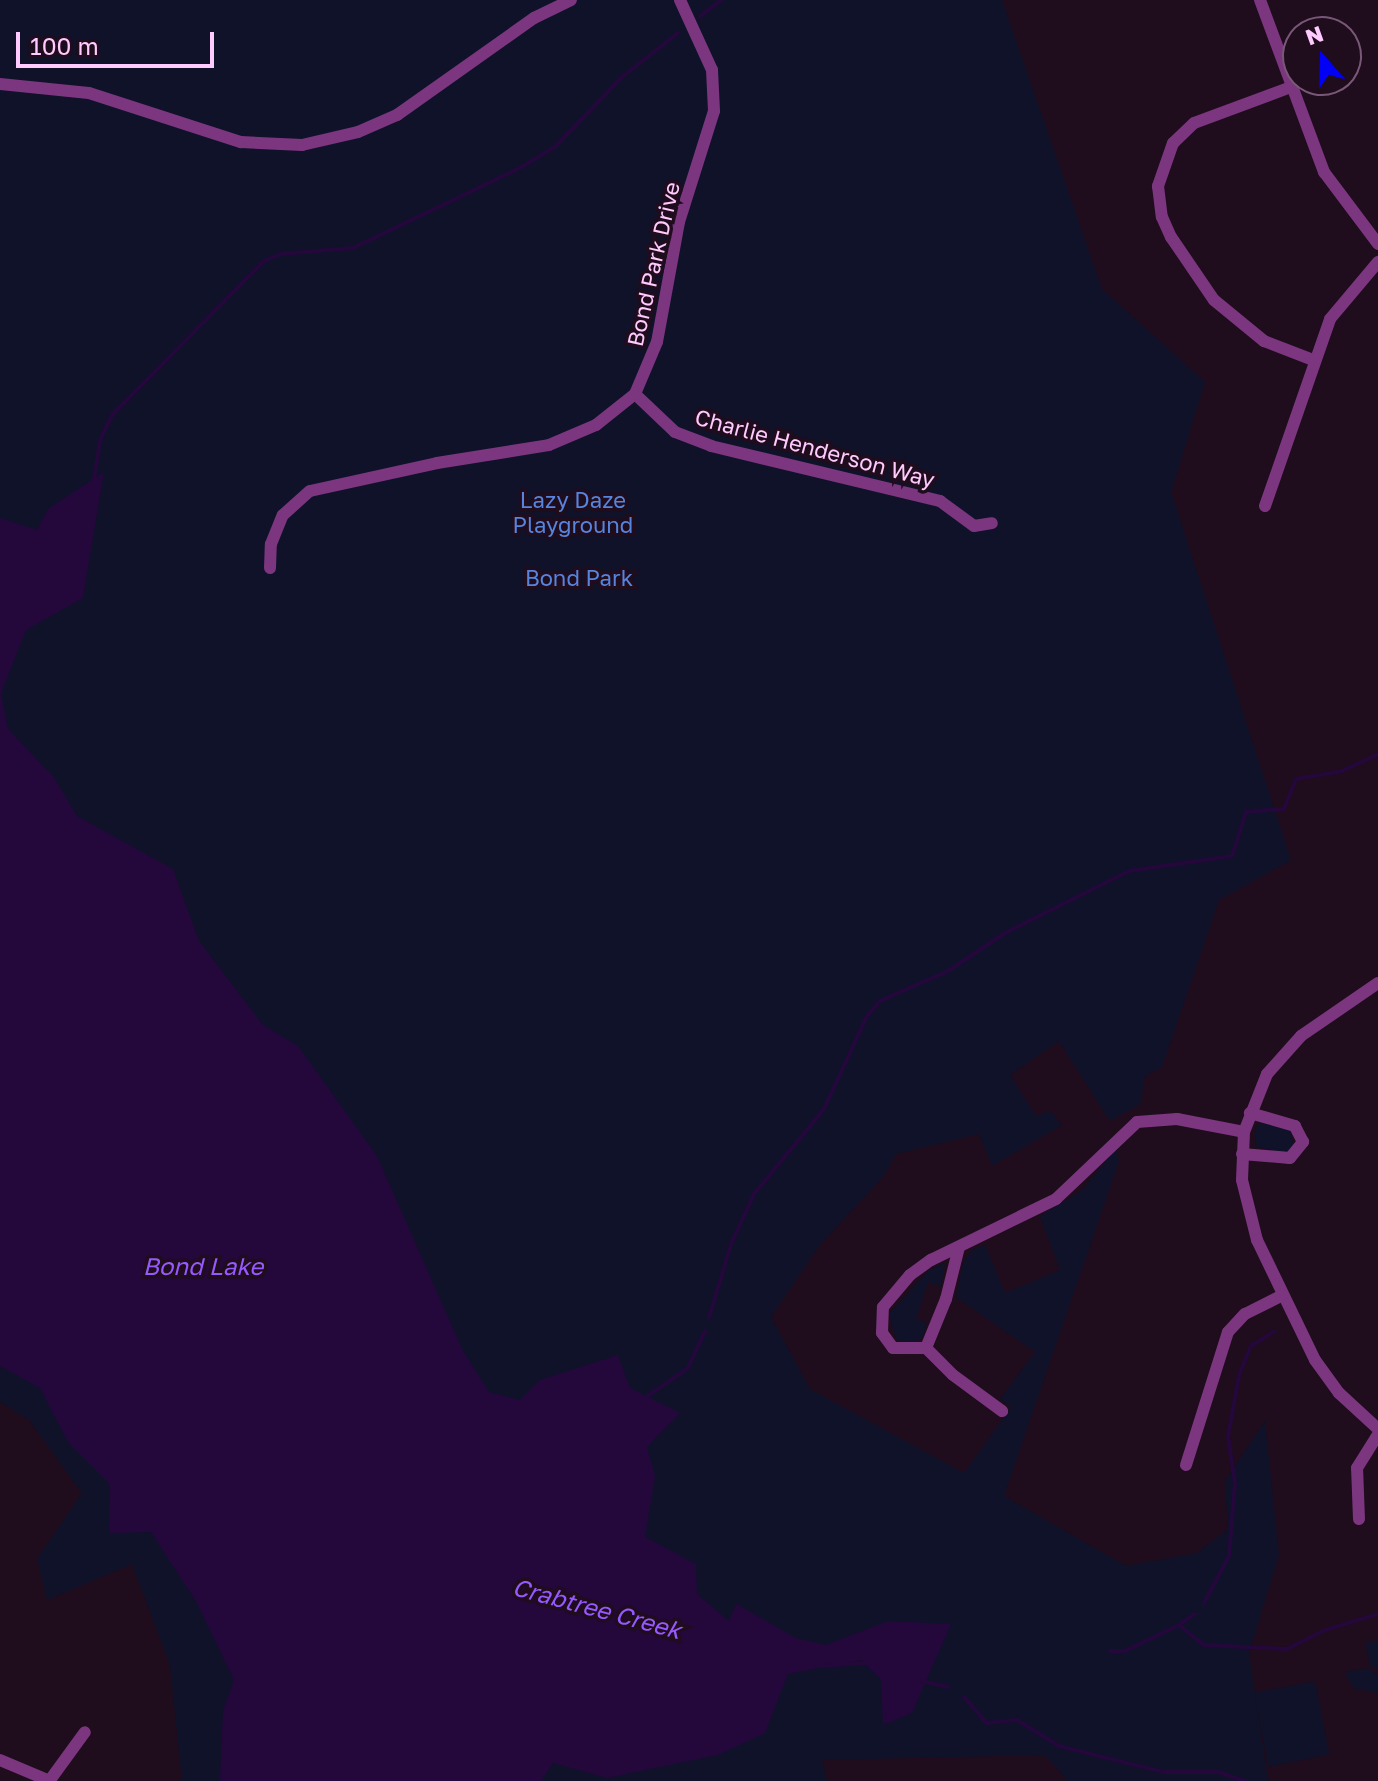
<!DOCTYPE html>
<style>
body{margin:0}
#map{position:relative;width:1378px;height:1781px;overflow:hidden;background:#1f0c1d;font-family:"Golos Text",sans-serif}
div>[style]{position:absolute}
.green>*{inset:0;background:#0f1229;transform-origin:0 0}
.water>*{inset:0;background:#24083c}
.stream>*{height:4px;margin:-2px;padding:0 2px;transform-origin:2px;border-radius:2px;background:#24083c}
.street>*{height:12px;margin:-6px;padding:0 6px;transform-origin:6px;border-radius:6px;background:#7b367f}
span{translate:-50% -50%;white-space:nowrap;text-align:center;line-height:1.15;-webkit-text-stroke:7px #1f0c1d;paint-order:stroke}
.street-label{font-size:22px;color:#ffcafe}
.park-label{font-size:22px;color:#5685df}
.water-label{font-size:24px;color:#9658ff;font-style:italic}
.north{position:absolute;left:1282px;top:16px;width:80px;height:80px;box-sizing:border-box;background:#1f0c1d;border:2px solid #795877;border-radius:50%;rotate:340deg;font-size:22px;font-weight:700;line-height:32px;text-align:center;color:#ffcafe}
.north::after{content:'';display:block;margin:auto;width:28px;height:36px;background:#0200f5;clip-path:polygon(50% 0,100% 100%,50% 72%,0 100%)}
.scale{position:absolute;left:16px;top:32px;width:198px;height:36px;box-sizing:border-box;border:4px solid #ffcafe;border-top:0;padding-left:10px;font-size:24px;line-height:28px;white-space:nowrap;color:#ffcafe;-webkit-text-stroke:6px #1f0c1d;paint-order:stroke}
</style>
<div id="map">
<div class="green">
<i style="clip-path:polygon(0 0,1002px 0,1102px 289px,1205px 382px,1171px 492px,1291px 860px,1219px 900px,1162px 1067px,1145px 1076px,1140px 1104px,1110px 1121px,1059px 1041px,1010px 1075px,1036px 1116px,1050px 1111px,1062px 1125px,992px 1166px,979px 1134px,896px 1154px,883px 1177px,819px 1246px,771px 1317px,810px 1389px,964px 1473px,1011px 1407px,1000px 1399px,1035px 1352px,956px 1297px,963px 1263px,972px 1250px,985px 1245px,1005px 1293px,1060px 1270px,1040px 1216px,1081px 1191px,1116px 1149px,1119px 1161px,1004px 1496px,1126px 1566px,1197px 1553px,1228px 1529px,1225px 1481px,1265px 1421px,1279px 1555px,1249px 1653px,1268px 1781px,1068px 1781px,1045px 1755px,822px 1760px,827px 1781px,182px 1781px,170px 1665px,132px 1564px,47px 1600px,37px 1559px,82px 1493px,29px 1420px,0 1402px)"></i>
<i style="clip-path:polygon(1261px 1122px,1290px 1131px,1294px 1147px,1285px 1153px,1255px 1146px,1256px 1127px)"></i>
<i style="clip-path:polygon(945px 1263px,941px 1286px,928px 1282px,916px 1319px,927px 1323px,922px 1339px,906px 1343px,896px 1339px,889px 1314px,929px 1270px)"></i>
<i style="clip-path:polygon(1378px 1641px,1378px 1670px,1370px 1665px,1365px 1643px)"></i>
<i style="clip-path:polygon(1368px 1668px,1378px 1676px,1378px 1693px,1353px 1688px,1345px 1672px)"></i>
<i style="left:1315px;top:1681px;width:75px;height:62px;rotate:79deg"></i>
</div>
<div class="water">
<i style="clip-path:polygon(104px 472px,83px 598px,26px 630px,1px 693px,8px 729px,53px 776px,77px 816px,173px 869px,199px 941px,263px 1025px,298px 1046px,377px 1156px,463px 1351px,489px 1392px,520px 1400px,540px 1380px,618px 1355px,630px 1388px,680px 1413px,647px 1447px,655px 1476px,645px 1537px,696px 1564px,697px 1594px,729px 1621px,736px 1604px,796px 1638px,826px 1645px,888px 1621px,951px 1624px,912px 1713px,883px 1725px,881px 1679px,861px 1660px,788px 1674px,765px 1733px,718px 1755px,607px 1778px,553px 1763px,541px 1781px,220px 1781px,223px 1711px,234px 1680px,197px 1603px,151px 1532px,109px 1533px,110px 1484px,68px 1442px,40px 1388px,0 1366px,0 518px,37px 530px,48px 509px)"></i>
</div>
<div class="stream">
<i style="left:700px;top:16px;width:26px;rotate:-37deg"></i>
<i style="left:94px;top:479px;width:39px;rotate:-81deg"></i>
<i style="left:100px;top:440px;width:28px;rotate:-64deg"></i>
<i style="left:112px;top:415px;width:216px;rotate:-45.4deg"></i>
<i style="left:264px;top:261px;width:18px;rotate:-22deg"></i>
<i style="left:281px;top:254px;width:72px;rotate:-4.8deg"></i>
<i style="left:353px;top:248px;width:185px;rotate:-25.6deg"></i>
<i style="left:520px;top:168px;width:42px;rotate:-31.4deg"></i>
<i style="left:556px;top:146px;width:95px;rotate:-46.3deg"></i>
<i style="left:622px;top:77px;width:71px;rotate:-38.2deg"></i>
<i style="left:709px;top:1318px;width:77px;rotate:-73.4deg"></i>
<i style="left:731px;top:1244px;width:55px;rotate:-65.3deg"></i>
<i style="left:754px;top:1194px;width:110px;rotate:-50.5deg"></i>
<i style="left:824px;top:1109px;width:102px;rotate:-65.2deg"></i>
<i style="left:867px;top:1016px;width:20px;rotate:-49deg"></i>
<i style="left:880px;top:1001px;width:74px;rotate:-23.8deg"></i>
<i style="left:948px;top:971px;width:69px;rotate:-33.7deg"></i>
<i style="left:1005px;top:933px;width:139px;rotate:-26.6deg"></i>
<i style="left:1129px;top:871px;width:104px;rotate:-8.3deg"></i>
<i style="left:1232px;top:856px;width:46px;rotate:-72.3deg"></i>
<i style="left:1246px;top:812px;width:38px;rotate:-5deg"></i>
<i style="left:1284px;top:809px;width:32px;rotate:-68deg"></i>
<i style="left:1296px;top:779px;width:47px;rotate:-9.9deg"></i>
<i style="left:1342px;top:771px;width:40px;rotate:-25deg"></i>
<i style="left:646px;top:1397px;width:51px;rotate:-34.6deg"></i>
<i style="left:688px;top:1368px;width:41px;rotate:-65.3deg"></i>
<i style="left:1204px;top:1603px;width:53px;rotate:-62deg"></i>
<i style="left:1229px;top:1556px;width:73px;rotate:-85.3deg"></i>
<i style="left:1235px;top:1483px;width:47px;rotate:-98.7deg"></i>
<i style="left:1228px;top:1437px;width:63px;rotate:-79.9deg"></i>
<i style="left:1239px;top:1375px;width:31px;rotate:-68deg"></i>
<i style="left:1251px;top:1346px;width:28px;rotate:-32deg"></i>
<i style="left:1180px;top:1624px;width:18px;rotate:-34deg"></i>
<i style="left:1110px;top:1651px;width:15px"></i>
<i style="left:1125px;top:1651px;width:60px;rotate:-25.7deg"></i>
<i style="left:1179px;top:1625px;width:32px;rotate:39deg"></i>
<i style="left:1204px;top:1645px;width:83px;rotate:2.8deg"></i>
<i style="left:1287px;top:1649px;width:42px;rotate:-26.6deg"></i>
<i style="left:1325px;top:1630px;width:55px;rotate:-16.8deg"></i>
<i style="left:820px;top:1666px;width:46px;rotate:-3.7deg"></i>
<i style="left:922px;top:1681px;width:27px;rotate:13deg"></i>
<i style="left:964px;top:1697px;width:35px;rotate:49deg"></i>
<i style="left:987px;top:1723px;width:30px;rotate:-6deg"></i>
<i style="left:1017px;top:1720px;width:49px;rotate:31.8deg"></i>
<i style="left:1059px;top:1746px;width:107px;rotate:14deg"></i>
<i style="left:1163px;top:1772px;width:55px"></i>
<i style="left:1218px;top:1772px;width:28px;rotate:18deg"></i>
</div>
<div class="street">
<i style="left:1260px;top:0;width:184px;rotate:69.6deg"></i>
<i style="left:1324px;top:172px;width:90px;rotate:53.1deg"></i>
<i style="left:0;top:84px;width:89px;rotate:5.8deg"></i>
<i style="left:89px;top:93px;width:160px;rotate:17.9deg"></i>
<i style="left:241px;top:142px;width:61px;rotate:2.8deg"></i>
<i style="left:302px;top:145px;width:57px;rotate:-13.1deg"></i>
<i style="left:358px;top:132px;width:43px;rotate:-23.6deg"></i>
<i style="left:397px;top:115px;width:168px;rotate:-35.3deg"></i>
<i style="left:534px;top:18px;width:41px;rotate:-25.9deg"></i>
<i style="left:1291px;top:87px;width:103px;rotate:159.6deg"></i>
<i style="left:1194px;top:123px;width:29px;rotate:136deg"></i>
<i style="left:1173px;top:143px;width:46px;rotate:109.2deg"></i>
<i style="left:1158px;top:186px;width:31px;rotate:83deg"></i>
<i style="left:1162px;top:217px;width:22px;rotate:66deg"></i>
<i style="left:1171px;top:237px;width:76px;rotate:55.7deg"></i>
<i style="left:1214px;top:300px;width:65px;rotate:39.4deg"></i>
<i style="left:1264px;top:341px;width:53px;rotate:21.2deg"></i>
<i style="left:635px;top:394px;width:55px;rotate:43.5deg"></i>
<i style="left:675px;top:432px;width:39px;rotate:21deg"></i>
<i style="left:711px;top:446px;width:236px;rotate:13.5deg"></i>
<i style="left:940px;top:501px;width:42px;rotate:36.3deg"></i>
<i style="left:974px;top:526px;width:18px;rotate:-9deg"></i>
<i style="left:1265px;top:506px;width:198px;rotate:-70.8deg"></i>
<i style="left:1330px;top:319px;width:75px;rotate:-49.9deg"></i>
<i style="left:270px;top:568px;width:24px;rotate:-88deg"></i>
<i style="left:271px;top:544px;width:31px;rotate:-68deg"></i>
<i style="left:283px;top:515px;width:36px;rotate:-42deg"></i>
<i style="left:310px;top:491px;width:130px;rotate:-12.4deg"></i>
<i style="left:437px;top:463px;width:113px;rotate:-9.1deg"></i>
<i style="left:549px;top:445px;width:51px;rotate:-23.1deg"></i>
<i style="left:596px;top:425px;width:50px;rotate:-38.5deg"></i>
<i style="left:635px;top:394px;width:56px;rotate:-67.1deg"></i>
<i style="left:657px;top:342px;width:122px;rotate:-79.6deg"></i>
<i style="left:679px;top:222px;width:116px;rotate:-72.5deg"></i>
<i style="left:714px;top:111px;width:41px;rotate:-92.8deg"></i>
<i style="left:712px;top:70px;width:77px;rotate:-114.6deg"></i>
<i style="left:1378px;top:983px;width:93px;rotate:145.5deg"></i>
<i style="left:1301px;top:1036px;width:51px;rotate:131.8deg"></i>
<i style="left:1267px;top:1074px;width:62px;rotate:111.6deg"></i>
<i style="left:1244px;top:1132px;width:48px;rotate:92.4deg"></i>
<i style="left:1242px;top:1180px;width:62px;rotate:76deg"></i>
<i style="left:1257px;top:1240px;width:133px;rotate:64.2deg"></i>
<i style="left:1315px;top:1360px;width:41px;rotate:54deg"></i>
<i style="left:1339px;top:1393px;width:53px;rotate:42.7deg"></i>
<i style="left:1242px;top:1154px;width:48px;rotate:4.8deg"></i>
<i style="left:1290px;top:1158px;width:21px;rotate:-51deg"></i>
<i style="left:1303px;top:1142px;width:18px;rotate:-117deg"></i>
<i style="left:1295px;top:1126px;width:47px;rotate:-163.9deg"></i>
<i style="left:959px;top:1247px;width:54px;rotate:104deg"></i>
<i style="left:946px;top:1299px;width:53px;rotate:112.2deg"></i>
<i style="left:926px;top:1348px;width:33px;rotate:180deg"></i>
<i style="left:893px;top:1348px;width:19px;rotate:-126deg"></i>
<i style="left:882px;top:1333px;width:26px;rotate:-88deg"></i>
<i style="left:883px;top:1307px;width:42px;rotate:-49.8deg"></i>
<i style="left:910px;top:1275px;width:26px;rotate:-36deg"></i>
<i style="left:931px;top:1260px;width:139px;rotate:-26deg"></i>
<i style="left:1056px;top:1199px;width:112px;rotate:-43.5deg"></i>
<i style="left:1137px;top:1122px;width:40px;rotate:-4.3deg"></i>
<i style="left:1177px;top:1119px;width:68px;rotate:11deg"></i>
<i style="left:926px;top:1348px;width:38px;rotate:45deg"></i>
<i style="left:953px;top:1375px;width:61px;rotate:36.3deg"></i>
<i style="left:1186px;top:1465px;width:139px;rotate:-72.5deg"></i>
<i style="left:1228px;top:1332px;width:25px;rotate:-47deg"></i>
<i style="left:1245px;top:1314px;width:42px;rotate:-26.6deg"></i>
<i style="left:1359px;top:1519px;width:51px;rotate:-92.2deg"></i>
<i style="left:1357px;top:1468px;width:40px;rotate:-58deg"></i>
<i style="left:0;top:1760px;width:54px;rotate:22.8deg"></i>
<i style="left:50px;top:1780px;width:59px;rotate:-53.9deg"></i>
</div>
<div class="street-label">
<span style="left:653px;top:264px;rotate:-77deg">Bond Park Drive</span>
<span style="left:815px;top:448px;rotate:15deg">Charlie Henderson Way</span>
</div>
<div class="park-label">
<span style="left:573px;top:512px">Lazy Daze<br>Playground</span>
<span style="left:579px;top:578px">Bond Park</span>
</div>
<div class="water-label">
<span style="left:203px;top:1266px">Bond Lake</span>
<span style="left:597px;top:1608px;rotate:15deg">Crabtree Creek</span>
</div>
<div class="north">N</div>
<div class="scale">100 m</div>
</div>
